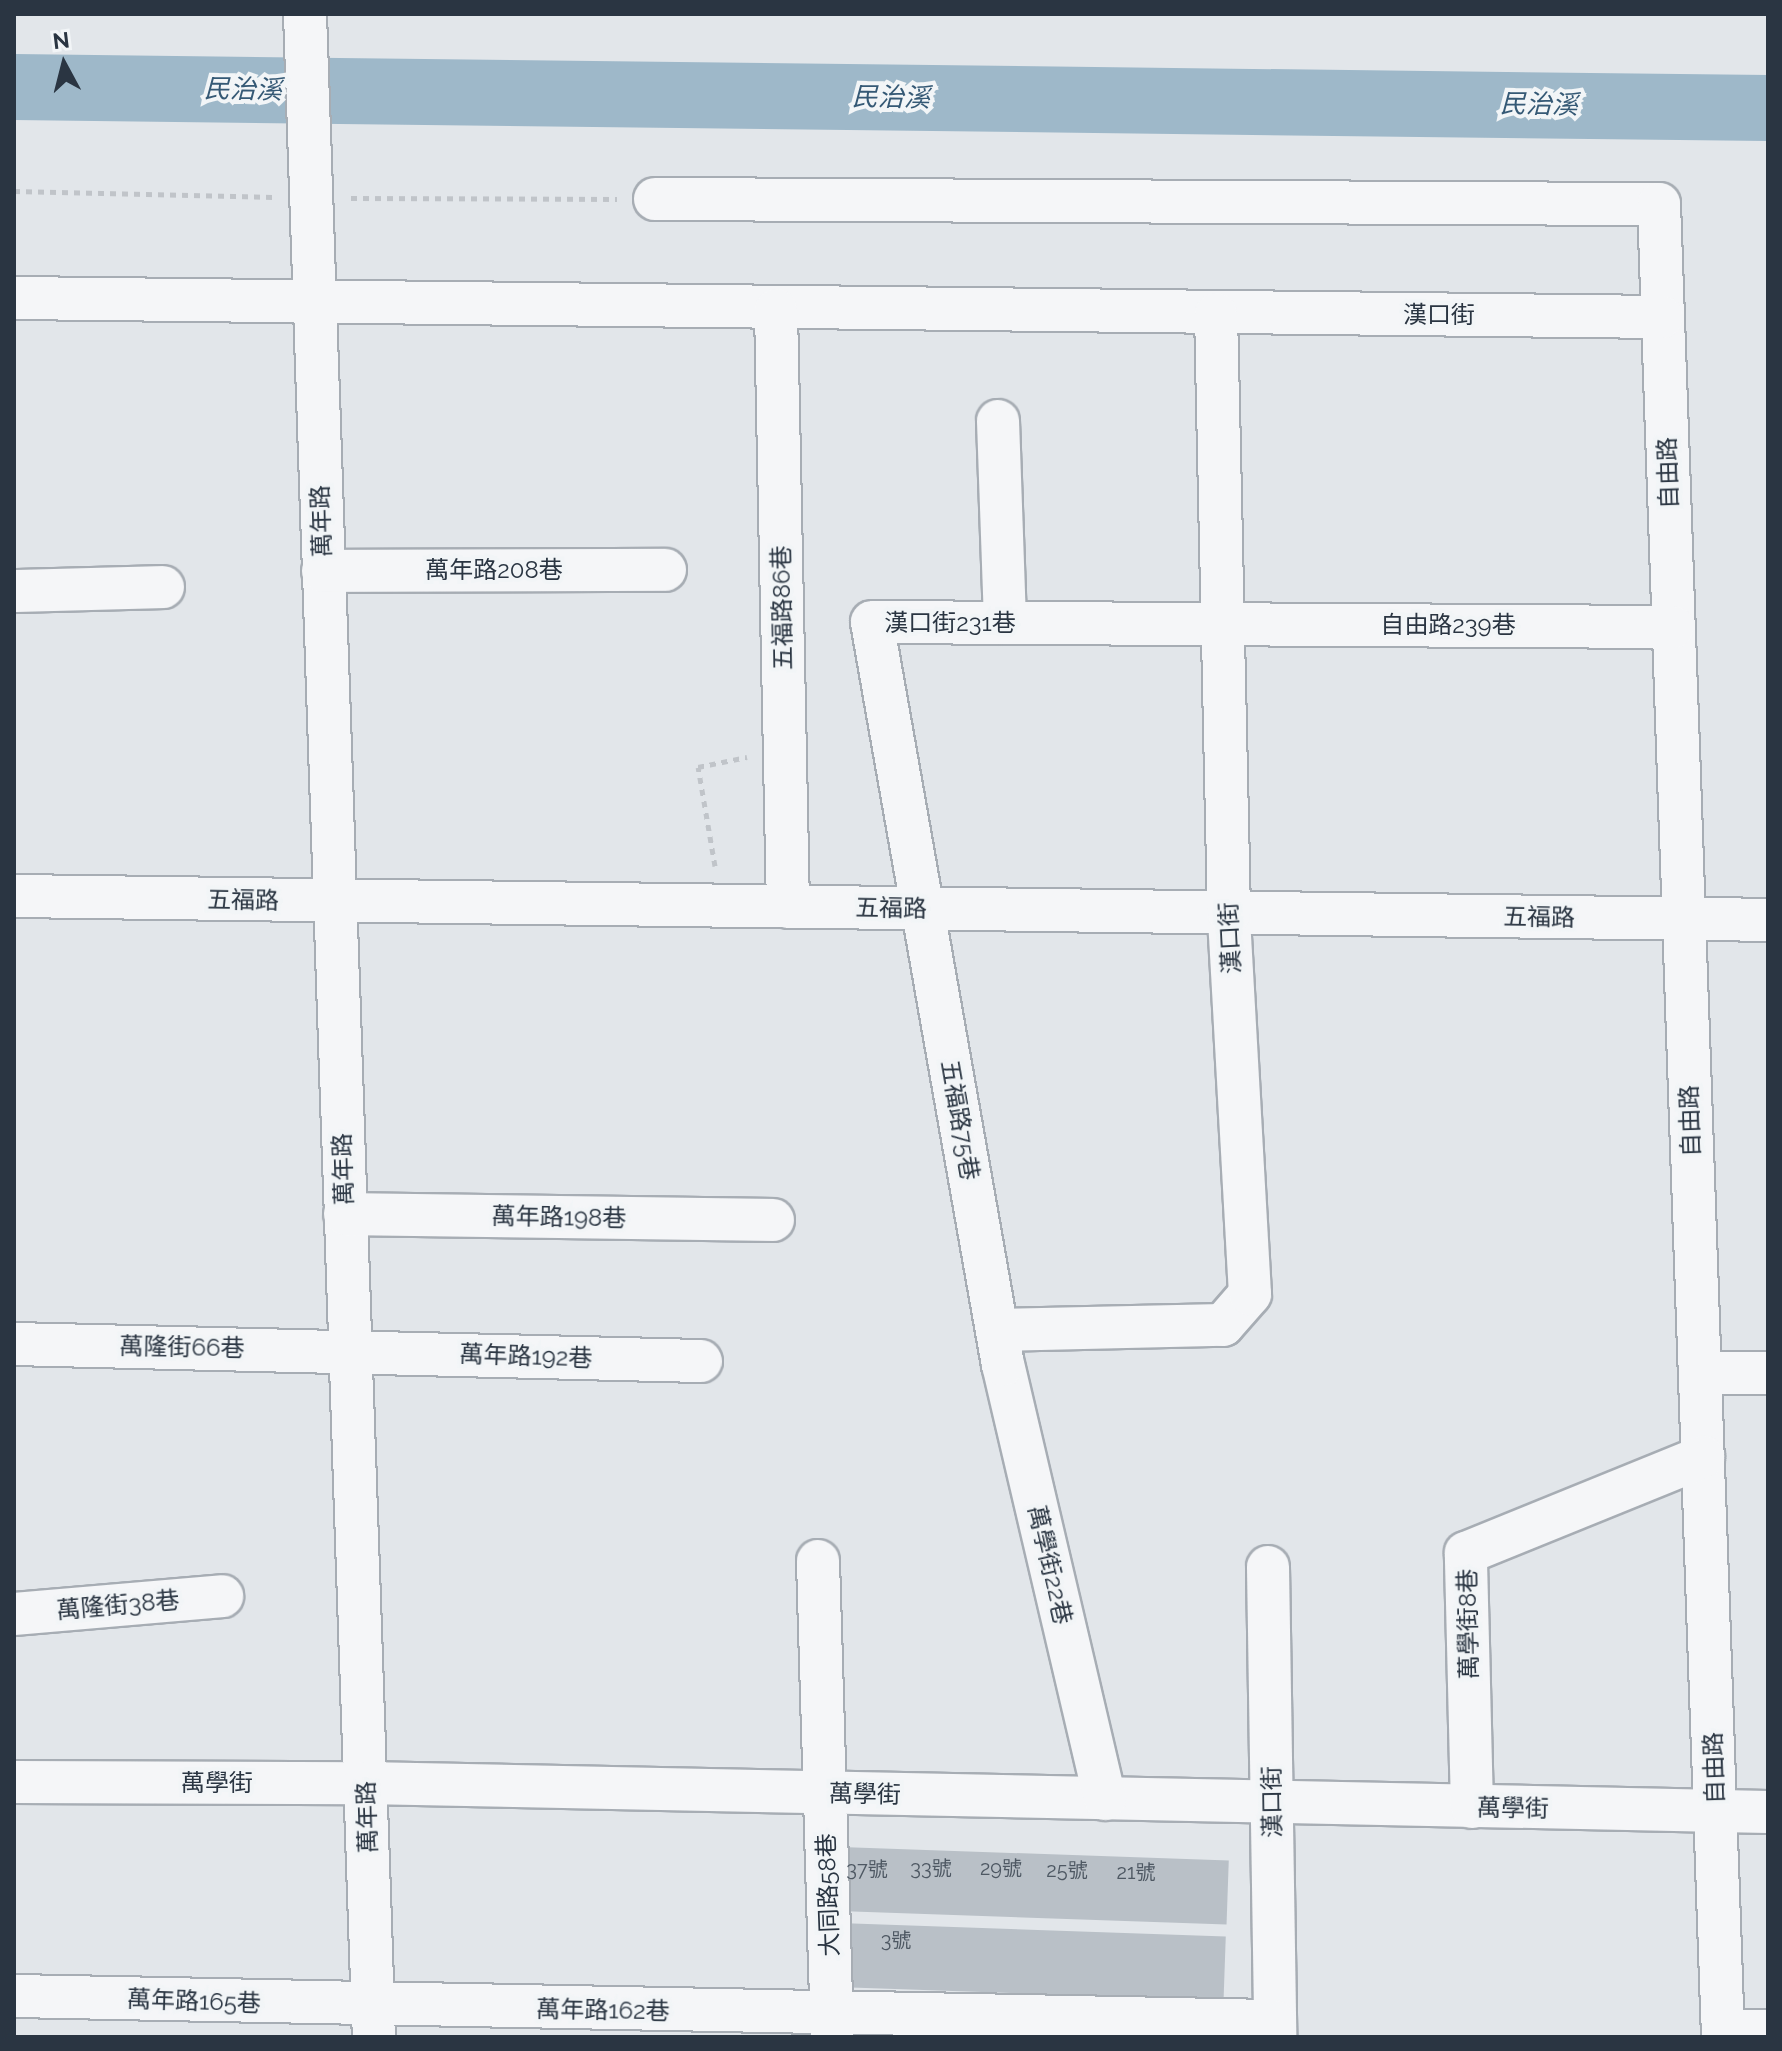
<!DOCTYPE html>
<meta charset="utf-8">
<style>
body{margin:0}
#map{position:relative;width:1782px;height:2051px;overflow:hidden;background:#e2e6ea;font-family:Raleway,"Noto Sans TC",sans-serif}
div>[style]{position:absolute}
.river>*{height:66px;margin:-33px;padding:0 33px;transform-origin:33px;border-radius:33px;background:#9eb8c9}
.building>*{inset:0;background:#b9c0c7;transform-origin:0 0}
.path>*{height:5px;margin-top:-2.5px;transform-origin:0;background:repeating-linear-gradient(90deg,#c0c4c9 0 6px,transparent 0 12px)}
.roads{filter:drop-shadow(2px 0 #a7adb4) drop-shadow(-2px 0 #a7adb4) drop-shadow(0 2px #a7adb4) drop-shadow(0 -2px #a7adb4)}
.minor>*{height:42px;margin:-21px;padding:0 21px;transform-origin:21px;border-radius:21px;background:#f5f6f8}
span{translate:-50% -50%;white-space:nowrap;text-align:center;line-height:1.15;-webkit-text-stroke:8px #f2f5f7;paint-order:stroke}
.number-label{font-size:20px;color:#4e5863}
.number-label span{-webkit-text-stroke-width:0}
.street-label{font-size:24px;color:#2a3542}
.water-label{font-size:26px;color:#355975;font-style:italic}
.frame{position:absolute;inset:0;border:16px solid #2a3542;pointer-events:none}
.north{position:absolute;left:24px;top:24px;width:80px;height:80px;-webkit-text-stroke:6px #f2f5f7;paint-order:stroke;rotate:353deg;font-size:22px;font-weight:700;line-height:32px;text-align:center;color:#2a3542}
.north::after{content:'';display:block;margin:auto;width:28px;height:36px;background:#2a3542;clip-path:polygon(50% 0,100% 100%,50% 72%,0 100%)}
</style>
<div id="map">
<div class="river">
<i style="left:14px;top:87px;width:1754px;rotate:0.69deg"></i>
</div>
<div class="building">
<i style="left:841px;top:1847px;width:388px;height:64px;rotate:2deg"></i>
<i style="left:839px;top:1923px;width:387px;height:64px;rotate:2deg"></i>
</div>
<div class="path">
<i style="left:14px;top:191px;width:259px;rotate:1.3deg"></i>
<i style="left:351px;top:198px;width:266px;rotate:0.2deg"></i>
<i style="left:715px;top:866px;width:100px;rotate:-99.7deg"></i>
<i style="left:698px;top:767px;width:50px;rotate:-11.5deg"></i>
</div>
<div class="roads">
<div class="minor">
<i style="left:305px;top:14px;width:2024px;rotate:88.05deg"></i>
<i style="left:655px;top:199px;width:1004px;rotate:0.29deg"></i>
<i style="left:1659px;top:204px;width:1834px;rotate:88deg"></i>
<i style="left:14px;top:298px;width:1648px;rotate:0.66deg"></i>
<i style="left:776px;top:310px;width:597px;rotate:88.85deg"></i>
<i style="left:998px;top:421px;width:202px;rotate:88deg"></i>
<i style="left:323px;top:571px;width:342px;rotate:-0.2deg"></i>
<i style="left:14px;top:591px;width:149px;rotate:-1.5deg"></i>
<i style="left:14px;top:896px;width:1754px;rotate:0.78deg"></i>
<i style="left:345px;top:1214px;width:428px;rotate:0.8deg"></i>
<i style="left:997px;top:1330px;width:226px;rotate:-1.3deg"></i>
<i style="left:1223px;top:1325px;width:41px;rotate:-48.9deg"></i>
<i style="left:1250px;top:1294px;width:382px;rotate:-93.2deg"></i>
<i style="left:1229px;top:913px;width:599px;rotate:-91.24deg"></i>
<i style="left:14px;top:1344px;width:687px;rotate:1.42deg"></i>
<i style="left:1700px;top:1373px;width:68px"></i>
<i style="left:818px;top:1561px;width:476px;rotate:88.3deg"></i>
<i style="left:1268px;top:1567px;width:470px;rotate:89.1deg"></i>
<i style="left:14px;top:1614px;width:209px;rotate:-4.9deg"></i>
<i style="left:14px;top:1782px;width:351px;rotate:0.2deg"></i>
<i style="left:365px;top:1783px;width:1403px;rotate:1.18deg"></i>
<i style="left:1105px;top:1799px;width:446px;rotate:-103.2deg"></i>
<i style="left:1003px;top:1365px;width:754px;rotate:-100deg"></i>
<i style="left:872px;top:622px;width:801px;rotate:0.36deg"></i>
<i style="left:1472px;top:1807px;width:254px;rotate:-91.4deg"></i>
<i style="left:1466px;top:1553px;width:256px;rotate:-22.1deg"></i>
<i style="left:14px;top:1996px;width:1260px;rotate:1.14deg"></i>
<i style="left:1723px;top:2031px;width:45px"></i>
</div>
</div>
<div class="number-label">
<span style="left:931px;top:1868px">33號</span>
<span style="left:1001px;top:1868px">29號</span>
<span style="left:867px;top:1869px">37號</span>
<span style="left:1067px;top:1870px">25號</span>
<span style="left:1136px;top:1872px">21號</span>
<span style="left:896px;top:1940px">3號</span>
</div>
<div class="street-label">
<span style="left:1439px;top:315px">漢口街</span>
<span style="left:1668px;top:473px;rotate:-92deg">自由路</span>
<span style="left:321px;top:521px;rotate:-92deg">萬年路</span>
<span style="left:494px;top:570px">萬年路208巷</span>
<span style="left:782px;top:608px;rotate:-91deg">五福路86巷</span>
<span style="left:950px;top:623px">漢口街231巷</span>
<span style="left:1448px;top:625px">自由路239巷</span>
<span style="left:243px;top:900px;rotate:1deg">五福路</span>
<span style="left:891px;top:908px;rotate:1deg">五福路</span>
<span style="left:1539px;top:917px;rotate:1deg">五福路</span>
<span style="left:1230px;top:938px;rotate:-93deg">漢口街</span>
<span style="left:960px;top:1120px;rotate:80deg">五福路75巷</span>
<span style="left:1690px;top:1121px;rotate:-92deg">自由路</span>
<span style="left:343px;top:1169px;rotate:-92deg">萬年路</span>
<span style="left:559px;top:1217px;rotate:1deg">萬年路198巷</span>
<span style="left:182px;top:1347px;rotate:1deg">萬隆街66巷</span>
<span style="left:526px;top:1356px;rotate:2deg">萬年路192巷</span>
<span style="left:1050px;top:1565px;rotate:77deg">萬學街22巷</span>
<span style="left:118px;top:1605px;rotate:-5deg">萬隆街38巷</span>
<span style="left:1468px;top:1624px;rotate:-91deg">萬學街8巷</span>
<span style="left:1714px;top:1768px;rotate:-92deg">自由路</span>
<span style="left:217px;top:1783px">萬學街</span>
<span style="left:865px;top:1794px;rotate:1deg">萬學街</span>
<span style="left:1272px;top:1802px;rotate:-91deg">漢口街</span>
<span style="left:1513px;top:1808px;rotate:1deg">萬學街</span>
<span style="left:367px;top:1817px;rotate:-92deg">萬年路</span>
<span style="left:828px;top:1895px;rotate:-92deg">大同路58巷</span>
<span style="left:194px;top:2001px;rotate:2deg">萬年路165巷</span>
<span style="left:603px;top:2010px;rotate:1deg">萬年路162巷</span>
</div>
<div class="water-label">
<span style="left:243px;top:90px;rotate:1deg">民治溪</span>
<span style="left:891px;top:98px;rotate:1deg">民治溪</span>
<span style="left:1539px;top:105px;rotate:1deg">民治溪</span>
</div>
<div class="frame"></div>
<div class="north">N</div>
</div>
